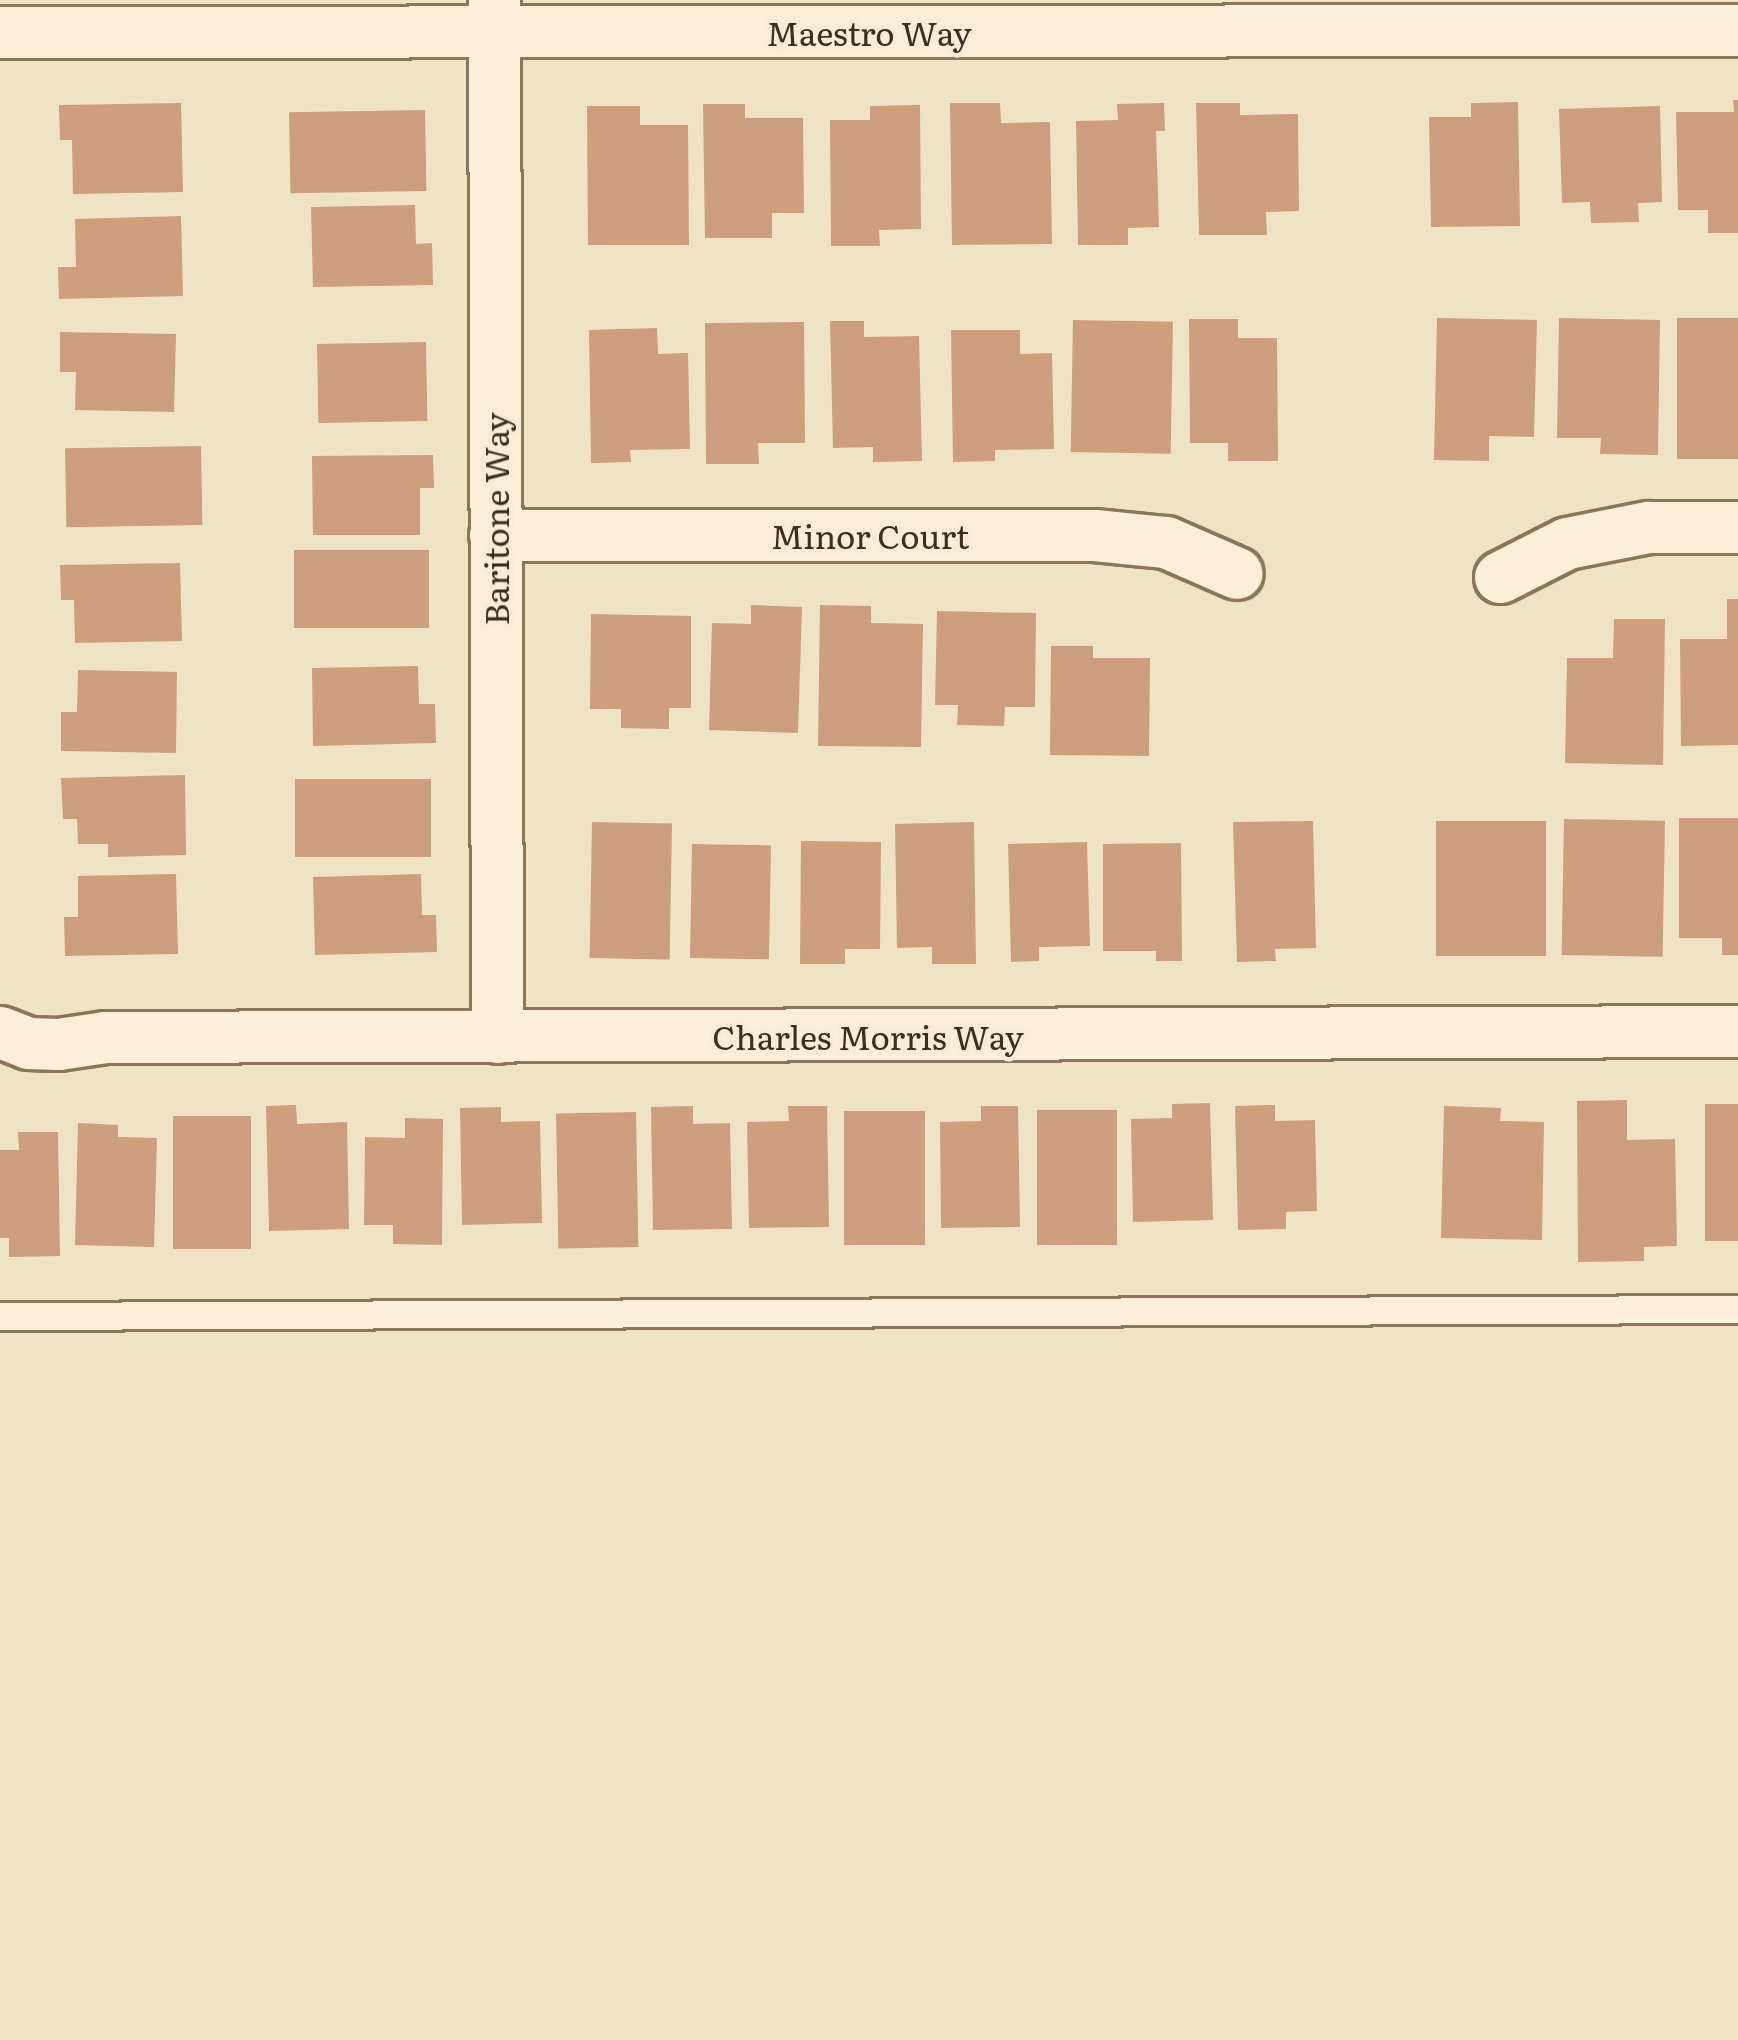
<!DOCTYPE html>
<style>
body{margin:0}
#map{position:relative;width:1738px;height:2040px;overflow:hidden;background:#efe3c6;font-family:Literata,serif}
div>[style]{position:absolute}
.building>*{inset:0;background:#ce9d7b;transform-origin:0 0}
.roads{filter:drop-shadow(3px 0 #8c755b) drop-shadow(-3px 0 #8c755b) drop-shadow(0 3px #8c755b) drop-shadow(0 -3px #8c755b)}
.lane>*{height:27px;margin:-13.5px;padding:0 13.5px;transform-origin:13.5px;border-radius:13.5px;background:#faf0da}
.street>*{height:51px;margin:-25.5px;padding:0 25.5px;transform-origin:25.5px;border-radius:25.5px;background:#faf0da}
span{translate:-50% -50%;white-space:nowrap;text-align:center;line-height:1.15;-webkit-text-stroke:9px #f7edd6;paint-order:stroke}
.street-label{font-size:33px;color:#3c2d1f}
</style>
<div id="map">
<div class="building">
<i style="clip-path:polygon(1733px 100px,1738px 100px,1738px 233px,1708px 233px,1708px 210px,1678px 210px,1676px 112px,1734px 112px)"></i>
<i style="clip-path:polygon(1518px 102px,1520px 226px,1431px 227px,1429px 117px,1471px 117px,1471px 103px)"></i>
<i style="clip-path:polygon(181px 103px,183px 192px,73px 194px,72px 140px,60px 140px,59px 105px)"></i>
<i style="clip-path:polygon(950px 103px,1000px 103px,1001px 123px,1050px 122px,1052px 244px,952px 245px)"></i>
<i style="clip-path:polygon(1164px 103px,1165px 131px,1156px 131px,1159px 227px,1128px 228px,1128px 245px,1078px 245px,1076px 121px,1118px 120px,1117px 104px)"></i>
<i style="clip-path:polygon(1196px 103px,1240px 103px,1240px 115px,1298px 114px,1299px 211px,1266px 212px,1267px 235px,1199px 235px)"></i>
<i style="clip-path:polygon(703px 104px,745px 104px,745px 118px,803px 118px,804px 213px,772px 213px,772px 238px,705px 238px)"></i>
<i style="clip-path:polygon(920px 105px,921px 229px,879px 230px,880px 246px,831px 246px,830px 120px,870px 120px,870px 106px)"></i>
<i style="clip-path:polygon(587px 106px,640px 106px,640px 125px,688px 125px,689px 245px,588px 245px)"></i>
<i style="clip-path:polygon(1660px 106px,1662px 202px,1638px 203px,1639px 222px,1591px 223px,1590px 202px,1562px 203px,1559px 109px)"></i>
<i style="left:425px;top:110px;width:81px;height:136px;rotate:89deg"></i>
<i style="clip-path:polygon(415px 205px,416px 244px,432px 243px,433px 285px,313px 287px,311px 207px)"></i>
<i style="clip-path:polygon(181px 216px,183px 296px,59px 299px,58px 267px,76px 267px,75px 219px)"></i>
<i style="clip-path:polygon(1437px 318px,1537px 320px,1534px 437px,1489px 436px,1489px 461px,1434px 460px)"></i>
<i style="clip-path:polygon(1559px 318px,1660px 320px,1658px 455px,1600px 454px,1601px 438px,1557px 438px)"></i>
<i style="left:1738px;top:318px;width:141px;height:61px;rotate:90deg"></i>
<i style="clip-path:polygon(1189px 319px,1238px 319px,1238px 338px,1277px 338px,1278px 461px,1228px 461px,1228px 443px,1190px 443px)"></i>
<i style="left:1073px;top:320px;width:100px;height:132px;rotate:1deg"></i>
<i style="clip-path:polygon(830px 321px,864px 321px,864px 337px,919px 336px,922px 461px,873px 462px,873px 447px,833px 448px)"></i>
<i style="clip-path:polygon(804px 322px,805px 443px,758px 443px,759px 464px,706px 464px,705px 323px)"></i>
<i style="clip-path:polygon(657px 328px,658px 354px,688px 353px,690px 449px,630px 450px,631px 462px,591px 463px,589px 330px)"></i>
<i style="clip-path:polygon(951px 330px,1020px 330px,1020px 354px,1052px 353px,1054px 449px,995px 450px,995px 461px,953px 462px)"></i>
<i style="clip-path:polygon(60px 332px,176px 334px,174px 412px,75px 410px,76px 372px,60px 372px)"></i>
<i style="left:426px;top:342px;width:79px;height:109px;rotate:89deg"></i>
<i style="left:201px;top:446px;width:79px;height:136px;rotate:89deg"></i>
<i style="clip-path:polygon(433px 455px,434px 488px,420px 488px,420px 535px,313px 535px,312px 456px)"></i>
<i style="left:294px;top:550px;width:135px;height:78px"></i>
<i style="clip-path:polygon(180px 563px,182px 641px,75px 643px,74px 600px,61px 600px,60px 565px)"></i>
<i style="clip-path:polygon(1727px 599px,1738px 599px,1738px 745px,1681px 746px,1680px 639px,1727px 639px)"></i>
<i style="clip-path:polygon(751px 605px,802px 607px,798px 733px,709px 730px,712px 623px,751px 624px)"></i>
<i style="clip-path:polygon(820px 605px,871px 606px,871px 623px,923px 624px,921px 747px,818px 746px)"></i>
<i style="clip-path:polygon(937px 611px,1036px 613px,1035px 707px,1005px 707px,1004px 726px,957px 725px,958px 705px,935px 705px)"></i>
<i style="clip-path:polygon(591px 614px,691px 616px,691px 708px,669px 708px,669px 729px,621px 728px,621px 709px,590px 709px)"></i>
<i style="clip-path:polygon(1614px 619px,1665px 619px,1663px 765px,1565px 763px,1567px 658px,1613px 658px)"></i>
<i style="clip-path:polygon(1051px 646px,1093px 646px,1093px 658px,1150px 658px,1149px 756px,1050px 755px)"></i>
<i style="clip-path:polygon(418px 666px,419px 704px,435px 704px,436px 743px,313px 746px,312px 668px)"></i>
<i style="clip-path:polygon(78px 670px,177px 672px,176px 753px,61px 751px,61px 712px,77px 712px)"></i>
<i style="clip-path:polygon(185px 775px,186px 855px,108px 857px,108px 844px,78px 844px,77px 819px,63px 819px,61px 778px)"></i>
<i style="left:431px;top:779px;width:78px;height:136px;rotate:90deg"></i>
<i style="clip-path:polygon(1679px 818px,1738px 818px,1738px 955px,1722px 955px,1722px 938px,1679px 938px)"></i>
<i style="left:1564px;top:819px;width:101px;height:136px;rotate:1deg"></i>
<i style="clip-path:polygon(1313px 821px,1316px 948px,1275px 949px,1276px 961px,1237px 962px,1233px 822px)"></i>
<i style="left:1436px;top:821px;width:110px;height:135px"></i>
<i style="left:592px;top:822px;width:80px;height:136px;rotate:1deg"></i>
<i style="clip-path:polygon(974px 822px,976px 964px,932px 964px,932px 947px,897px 948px,895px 824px)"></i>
<i style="clip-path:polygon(801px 841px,881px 842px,880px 949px,845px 949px,845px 964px,800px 964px)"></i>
<i style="clip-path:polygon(1087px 842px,1090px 946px,1039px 947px,1039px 961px,1011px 962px,1008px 844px)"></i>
<i style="clip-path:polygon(1181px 843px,1182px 961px,1156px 961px,1156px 951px,1103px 951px,1103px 844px)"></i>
<i style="left:692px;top:844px;width:79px;height:114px;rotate:1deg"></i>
<i style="clip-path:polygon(176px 874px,178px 954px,65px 956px,64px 917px,78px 917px,78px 876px)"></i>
<i style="clip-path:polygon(421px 874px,422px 915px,436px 915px,437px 952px,315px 955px,313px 877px)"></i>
<i style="clip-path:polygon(1627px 1100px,1627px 1140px,1675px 1139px,1677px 1246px,1644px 1247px,1644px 1261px,1578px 1262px,1577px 1101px)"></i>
<i style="clip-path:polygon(1210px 1103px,1213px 1220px,1133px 1222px,1131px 1119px,1172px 1118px,1172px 1104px)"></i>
<i style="left:1738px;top:1104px;width:137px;height:33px;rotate:90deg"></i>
<i style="clip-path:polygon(296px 1105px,297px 1124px,347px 1122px,349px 1229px,269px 1231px,266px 1106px)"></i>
<i style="clip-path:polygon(1275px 1105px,1275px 1121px,1315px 1120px,1317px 1211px,1286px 1212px,1286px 1229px,1238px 1230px,1235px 1106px)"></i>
<i style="clip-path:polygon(693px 1106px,693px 1124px,730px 1123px,732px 1229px,653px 1230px,651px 1107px)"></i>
<i style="clip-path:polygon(788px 1106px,827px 1106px,829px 1227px,749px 1228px,747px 1122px,789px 1121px)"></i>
<i style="clip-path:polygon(981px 1106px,1018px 1106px,1020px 1227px,941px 1228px,940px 1122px,981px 1121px)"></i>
<i style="clip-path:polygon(1444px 1106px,1501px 1108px,1500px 1121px,1544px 1122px,1542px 1240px,1441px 1238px)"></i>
<i style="clip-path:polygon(501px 1107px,501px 1122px,540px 1121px,542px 1223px,462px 1225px,460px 1108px)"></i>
<i style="left:1037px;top:1110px;width:80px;height:135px"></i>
<i style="left:925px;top:1111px;width:134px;height:81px;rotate:90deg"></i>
<i style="left:636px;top:1112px;width:135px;height:80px;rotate:89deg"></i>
<i style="left:173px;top:1116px;width:78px;height:133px"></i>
<i style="clip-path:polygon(405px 1118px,443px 1119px,442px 1245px,393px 1244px,393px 1225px,364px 1225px,365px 1137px,405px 1138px)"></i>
<i style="clip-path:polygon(78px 1123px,118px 1125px,118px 1137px,157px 1138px,154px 1247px,75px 1245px)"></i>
<i style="clip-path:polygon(18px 1132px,58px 1132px,60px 1256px,9px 1257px,9px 1238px,0 1238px,0 1150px,19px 1150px)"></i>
</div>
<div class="roads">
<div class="lane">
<i style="left:0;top:1316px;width:1738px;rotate:-0.23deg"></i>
</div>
<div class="street">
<i style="left:494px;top:0;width:1037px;rotate:89.83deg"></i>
<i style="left:0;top:32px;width:1738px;rotate:-0.07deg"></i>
<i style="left:495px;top:535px;width:599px"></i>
<i style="left:1094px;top:535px;width:72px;rotate:5.6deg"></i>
<i style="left:1166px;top:542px;width:77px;rotate:23.6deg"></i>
<i style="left:1500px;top:577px;width:75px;rotate:-26.9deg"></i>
<i style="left:1567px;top:543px;width:83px;rotate:-11.2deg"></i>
<i style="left:1648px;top:527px;width:90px"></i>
<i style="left:0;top:1032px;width:30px;rotate:21deg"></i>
<i style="left:28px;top:1043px;width:30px;rotate:2deg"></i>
<i style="left:58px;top:1044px;width:48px;rotate:-8.5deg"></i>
<i style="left:105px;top:1037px;width:1633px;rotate:-0.21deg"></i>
</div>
</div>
<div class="street-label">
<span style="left:869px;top:32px">Maestro Way</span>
<span style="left:495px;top:519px;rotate:-90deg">Baritone Way</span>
<span style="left:870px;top:535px">Minor Court</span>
<span style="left:868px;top:1036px">Charles Morris Way</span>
</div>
</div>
